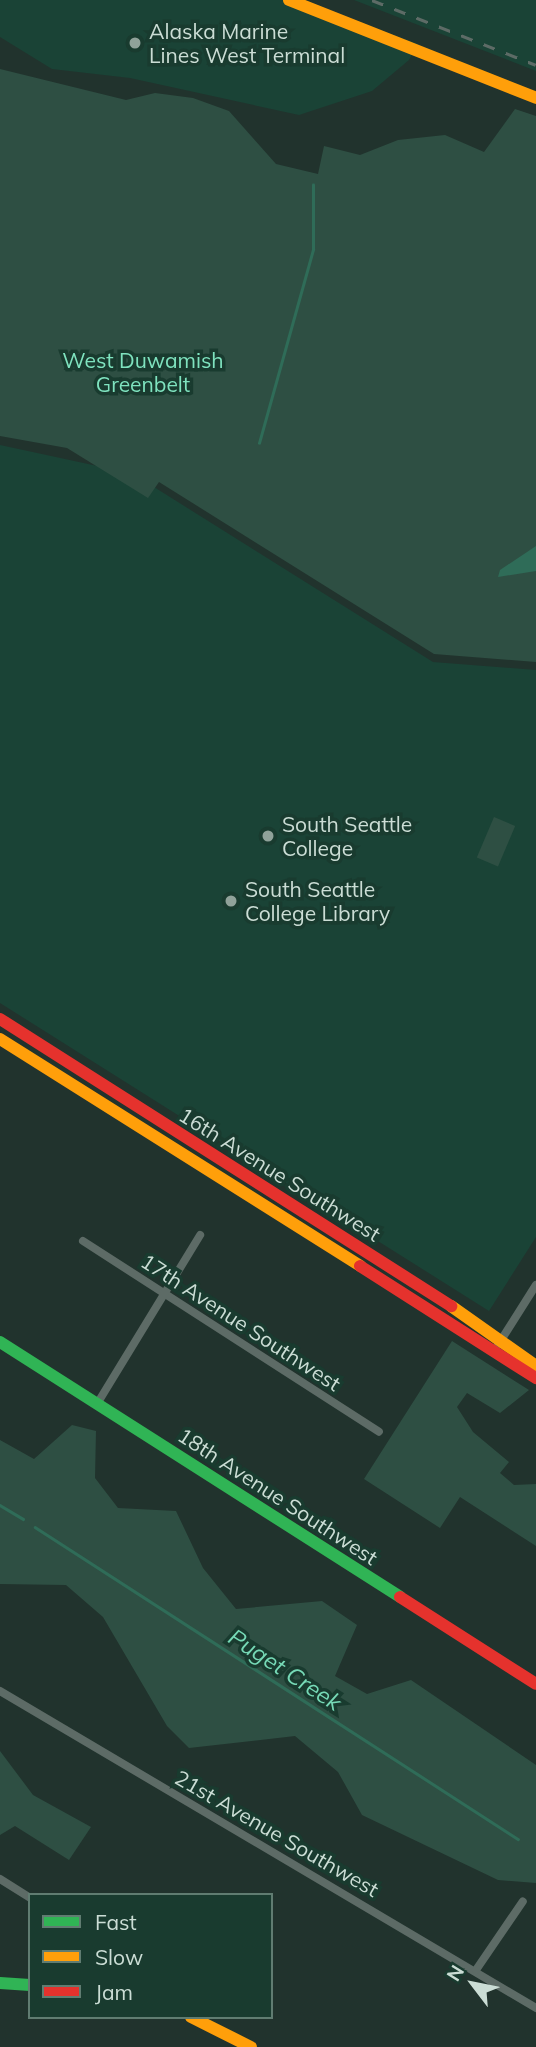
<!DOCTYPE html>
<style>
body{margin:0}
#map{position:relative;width:536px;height:2047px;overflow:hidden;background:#21332d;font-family:Mulish,sans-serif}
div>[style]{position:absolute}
.built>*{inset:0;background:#1a4336}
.green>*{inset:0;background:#2e4f43;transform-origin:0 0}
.water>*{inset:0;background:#2f6c58}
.stream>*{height:2.5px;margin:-1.25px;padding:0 1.25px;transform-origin:1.25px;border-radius:1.25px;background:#2f6c58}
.street>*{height:8px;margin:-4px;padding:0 4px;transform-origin:4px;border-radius:4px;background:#5d6b66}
.fast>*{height:12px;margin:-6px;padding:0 6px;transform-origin:6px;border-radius:6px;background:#30b455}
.slow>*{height:12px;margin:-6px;padding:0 6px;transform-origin:6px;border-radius:6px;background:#ff9f0a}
.jam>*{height:12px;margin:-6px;padding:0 6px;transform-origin:6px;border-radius:6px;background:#e5322d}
.rail>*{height:2.5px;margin-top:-1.25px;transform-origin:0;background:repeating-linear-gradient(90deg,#5d6b66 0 12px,transparent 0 24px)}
.dots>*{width:19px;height:19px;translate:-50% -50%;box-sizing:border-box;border:4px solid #193b2f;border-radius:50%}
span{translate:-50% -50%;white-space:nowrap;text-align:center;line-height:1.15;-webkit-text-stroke:7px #193b2f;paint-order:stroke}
.poi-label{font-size:21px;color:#cbddd5}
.left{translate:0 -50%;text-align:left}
.park-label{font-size:21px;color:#7fe3bf}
.street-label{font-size:21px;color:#cbddd5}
.water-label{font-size:23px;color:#76d9b6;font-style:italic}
.legend{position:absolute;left:28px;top:1893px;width:245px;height:126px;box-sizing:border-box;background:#193b2f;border:2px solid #607c71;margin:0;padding:9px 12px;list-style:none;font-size:21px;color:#cbddd5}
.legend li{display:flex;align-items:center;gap:14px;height:35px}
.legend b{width:35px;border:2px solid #607c71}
.north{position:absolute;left:438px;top:1949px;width:70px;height:70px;-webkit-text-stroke:5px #193b2f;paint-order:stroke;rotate:302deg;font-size:19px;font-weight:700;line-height:28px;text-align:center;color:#cbddd5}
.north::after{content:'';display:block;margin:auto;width:24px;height:32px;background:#cbddd5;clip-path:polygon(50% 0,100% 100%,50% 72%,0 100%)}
</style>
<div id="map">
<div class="built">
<i style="clip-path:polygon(0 0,299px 0,418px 44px,409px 60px,372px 91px,299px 115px,130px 78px,52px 69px,0 37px)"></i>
<i style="clip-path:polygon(354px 0,536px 0,536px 71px)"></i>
<i style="clip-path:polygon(0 445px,116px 470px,154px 487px,433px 662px,536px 670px,536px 1237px,489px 1311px,0 1003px)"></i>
</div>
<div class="green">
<i style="clip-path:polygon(0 69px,126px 100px,155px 93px,193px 98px,229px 111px,276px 164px,318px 174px,324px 146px,360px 155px,398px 140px,445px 135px,484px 152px,515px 109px,536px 116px,536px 662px,434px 654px,159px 482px,148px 498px,67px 448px,0 436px)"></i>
<i style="left:494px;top:817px;width:23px;height:44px;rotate:23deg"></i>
<i style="clip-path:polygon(452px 1341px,529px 1390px,500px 1413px,467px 1393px,457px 1407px,473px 1432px,509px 1462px,500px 1473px,514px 1485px,536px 1484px,536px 1546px,460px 1497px,440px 1528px,364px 1479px)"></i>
<i style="clip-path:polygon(72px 1425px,96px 1431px,95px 1478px,118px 1508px,176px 1511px,203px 1568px,236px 1609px,322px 1601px,357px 1625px,335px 1676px,367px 1694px,411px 1680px,536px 1765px,536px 1883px,498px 1880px,362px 1815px,338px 1772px,295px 1736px,189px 1748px,167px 1726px,103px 1617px,66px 1585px,0 1584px,0 1440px,34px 1459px)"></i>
<i style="clip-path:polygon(0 1751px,33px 1795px,91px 1827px,69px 1860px,15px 1826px,0 1835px)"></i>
</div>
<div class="water">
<i style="clip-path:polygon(536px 546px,536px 571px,498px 577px,500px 570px)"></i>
</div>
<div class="stream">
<i style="left:259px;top:443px;width:201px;rotate:-74.4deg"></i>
<i style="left:313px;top:249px;width:64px;rotate:-90deg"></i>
<i style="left:0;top:1505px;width:27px;rotate:31deg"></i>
<i style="left:35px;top:1527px;width:575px;rotate:32.86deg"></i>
</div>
<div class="street">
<i style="left:83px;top:1241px;width:352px;rotate:32.8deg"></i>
<i style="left:498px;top:1345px;width:71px;rotate:-57.7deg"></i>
<i style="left:97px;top:1404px;width:198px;rotate:-58.6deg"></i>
<i style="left:0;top:1691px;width:623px;rotate:30.6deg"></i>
<i style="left:0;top:1879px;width:36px;rotate:32deg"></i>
<i style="left:476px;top:1970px;width:83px;rotate:-55.7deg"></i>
</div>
<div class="fast">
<i style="left:0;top:1342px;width:474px;rotate:32.5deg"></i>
<i style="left:0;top:1983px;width:30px;rotate:4deg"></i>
</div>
<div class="slow">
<i style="left:289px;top:0;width:266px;rotate:21.6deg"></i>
<i style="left:0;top:1039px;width:426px;rotate:32.2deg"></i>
<i style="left:451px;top:1306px;width:104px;rotate:35.2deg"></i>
<i style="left:191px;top:2017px;width:67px;rotate:26.6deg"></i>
</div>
<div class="jam">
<i style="left:0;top:1019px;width:535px;rotate:32.47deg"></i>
<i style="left:360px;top:1266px;width:209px;rotate:32.5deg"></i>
<i style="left:400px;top:1597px;width:161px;rotate:32.6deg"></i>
</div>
<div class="rail">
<i style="left:372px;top:0;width:176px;rotate:21.6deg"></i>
</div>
<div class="dots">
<i style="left:135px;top:43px;background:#90a29a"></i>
<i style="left:268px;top:836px;background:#90a29a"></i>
<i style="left:231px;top:901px;background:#90a29a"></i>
</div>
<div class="poi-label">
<span class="left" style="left:149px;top:43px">Alaska Marine<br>Lines West Terminal</span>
<span class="left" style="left:282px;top:836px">South Seattle<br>College</span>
<span class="left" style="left:245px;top:901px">South Seattle<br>College Library</span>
</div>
<div class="park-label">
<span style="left:143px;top:372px">West Duwamish<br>Greenbelt</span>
</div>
<div class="street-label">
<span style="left:280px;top:1174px;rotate:32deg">16th Avenue Southwest</span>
<span style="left:241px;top:1322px;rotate:33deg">17th Avenue Southwest</span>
<span style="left:278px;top:1496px;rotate:33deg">18th Avenue Southwest</span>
<span style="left:277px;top:1833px;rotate:30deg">21st Avenue Southwest</span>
</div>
<div class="water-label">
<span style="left:285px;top:1670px;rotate:33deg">Puget Creek</span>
</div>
<ul class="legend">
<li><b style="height:9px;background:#30b455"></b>Fast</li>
<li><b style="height:9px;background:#ff9f0a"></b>Slow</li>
<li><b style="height:9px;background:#e5322d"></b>Jam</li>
</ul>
<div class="north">N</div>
</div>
